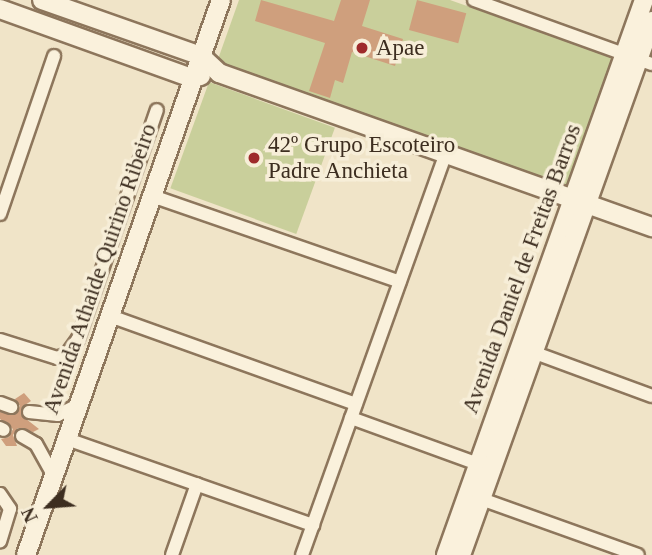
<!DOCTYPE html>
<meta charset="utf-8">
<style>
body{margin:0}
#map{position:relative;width:652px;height:555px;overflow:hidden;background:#f0e4c8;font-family:Georgia,serif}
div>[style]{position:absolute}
.green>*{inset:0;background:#c9cf9b;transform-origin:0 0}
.building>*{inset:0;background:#cf9f7d;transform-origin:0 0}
.roads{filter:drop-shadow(2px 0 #8d765c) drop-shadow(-2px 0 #8d765c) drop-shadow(0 2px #8d765c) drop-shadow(0 -2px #8d765c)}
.street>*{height:12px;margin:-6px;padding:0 6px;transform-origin:6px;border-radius:6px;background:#faf1dc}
.secondary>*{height:18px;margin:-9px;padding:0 9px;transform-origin:9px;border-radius:9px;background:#faf1dc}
.dots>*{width:19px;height:19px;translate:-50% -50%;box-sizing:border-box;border:4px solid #f7eed8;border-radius:50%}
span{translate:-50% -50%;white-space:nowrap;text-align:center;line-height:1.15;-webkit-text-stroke:7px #f7eed8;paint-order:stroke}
.poi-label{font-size:23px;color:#3d2e20}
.left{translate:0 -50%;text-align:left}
.street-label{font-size:23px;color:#3d2e20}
.north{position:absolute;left:14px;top:471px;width:70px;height:70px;-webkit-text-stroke:5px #f7eed8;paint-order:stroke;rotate:245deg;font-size:19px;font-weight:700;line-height:28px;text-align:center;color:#3d2e20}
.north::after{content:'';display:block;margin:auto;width:24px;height:32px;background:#3d2e20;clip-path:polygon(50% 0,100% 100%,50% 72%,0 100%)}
</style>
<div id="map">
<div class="green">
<i style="clip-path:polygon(239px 0,450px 0,613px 58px,567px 187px,217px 62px)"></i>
<i style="left:209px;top:82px;width:134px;height:113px;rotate:20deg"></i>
</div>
<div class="building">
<i style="clip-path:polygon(261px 0,334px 21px,341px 0,370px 0,362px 26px,403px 39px,395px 66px,352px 52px,343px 83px,335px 80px,330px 98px,309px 91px,325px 43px,255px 21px)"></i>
<i style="left:417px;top:0;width:51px;height:31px;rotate:15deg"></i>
<i style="clip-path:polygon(24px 393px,31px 401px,22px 407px,21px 415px,39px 429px,33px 432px,18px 428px,13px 435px,17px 446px,6px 446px,1px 439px,9px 437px,13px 429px,0 419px,0 412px,16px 414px,20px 406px,15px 399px)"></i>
</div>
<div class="roads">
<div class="street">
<i style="left:474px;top:0;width:189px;rotate:19.8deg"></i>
<i style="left:152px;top:196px;width:262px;rotate:19.1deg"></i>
<i style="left:0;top:214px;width:167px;rotate:-71.1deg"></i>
<i style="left:110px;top:316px;width:261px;rotate:19.7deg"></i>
<i style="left:0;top:340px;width:60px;rotate:17.5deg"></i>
<i style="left:57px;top:358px;width:11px;rotate:-22deg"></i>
<i style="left:67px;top:354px;width:19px;rotate:-54deg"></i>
<i style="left:78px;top:339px;width:242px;rotate:-71deg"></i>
<i style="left:527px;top:350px;width:133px;rotate:20.2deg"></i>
<i style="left:0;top:403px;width:12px;rotate:20deg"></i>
<i style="left:29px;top:412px;width:29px;rotate:6deg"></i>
<i style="left:58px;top:415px;width:25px;rotate:-27deg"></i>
<i style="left:351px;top:418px;width:135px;rotate:19.9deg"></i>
<i style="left:0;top:428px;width:4px;rotate:27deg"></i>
<i style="left:22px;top:436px;width:16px;rotate:30deg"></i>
<i style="left:36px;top:444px;width:37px;rotate:61deg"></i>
<i style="left:67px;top:439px;width:261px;rotate:19.3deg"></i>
<i style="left:0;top:494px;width:18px;rotate:56deg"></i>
<i style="left:10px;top:509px;width:34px;rotate:107deg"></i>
<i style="left:473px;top:496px;width:175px;rotate:19.7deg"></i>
<i style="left:172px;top:555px;width:75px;rotate:-70.6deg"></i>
<i style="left:302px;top:555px;width:429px;rotate:-70.3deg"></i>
</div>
<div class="secondary">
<i style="left:42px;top:0;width:169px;rotate:19.4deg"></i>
<i style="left:201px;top:56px;width:25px;rotate:43deg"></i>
<i style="left:219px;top:73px;width:460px;rotate:19.6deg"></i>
<i style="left:0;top:9px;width:204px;rotate:19.8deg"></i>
<i style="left:192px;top:78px;width:9px;rotate:-13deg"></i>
<i style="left:26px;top:555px;width:588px;rotate:-70.64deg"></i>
<i style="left:446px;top:555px;width:589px;rotate:-70.37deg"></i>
<i style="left:461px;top:555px;width:567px;rotate:-70.32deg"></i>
</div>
</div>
<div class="dots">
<i style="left:362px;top:48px;background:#9e2a2b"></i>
<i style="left:254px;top:158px;background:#9e2a2b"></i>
</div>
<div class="poi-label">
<span class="left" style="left:376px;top:48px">Apae</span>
<span class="left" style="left:268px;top:158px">42º Grupo Escoteiro<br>Padre Anchieta</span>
</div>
<div class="street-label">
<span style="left:100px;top:269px;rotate:-71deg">Avenida Athaide Quirino Ribeiro</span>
<span style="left:522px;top:269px;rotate:-70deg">Avenida Daniel de Freitas Barros</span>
</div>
<div class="north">N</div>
</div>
